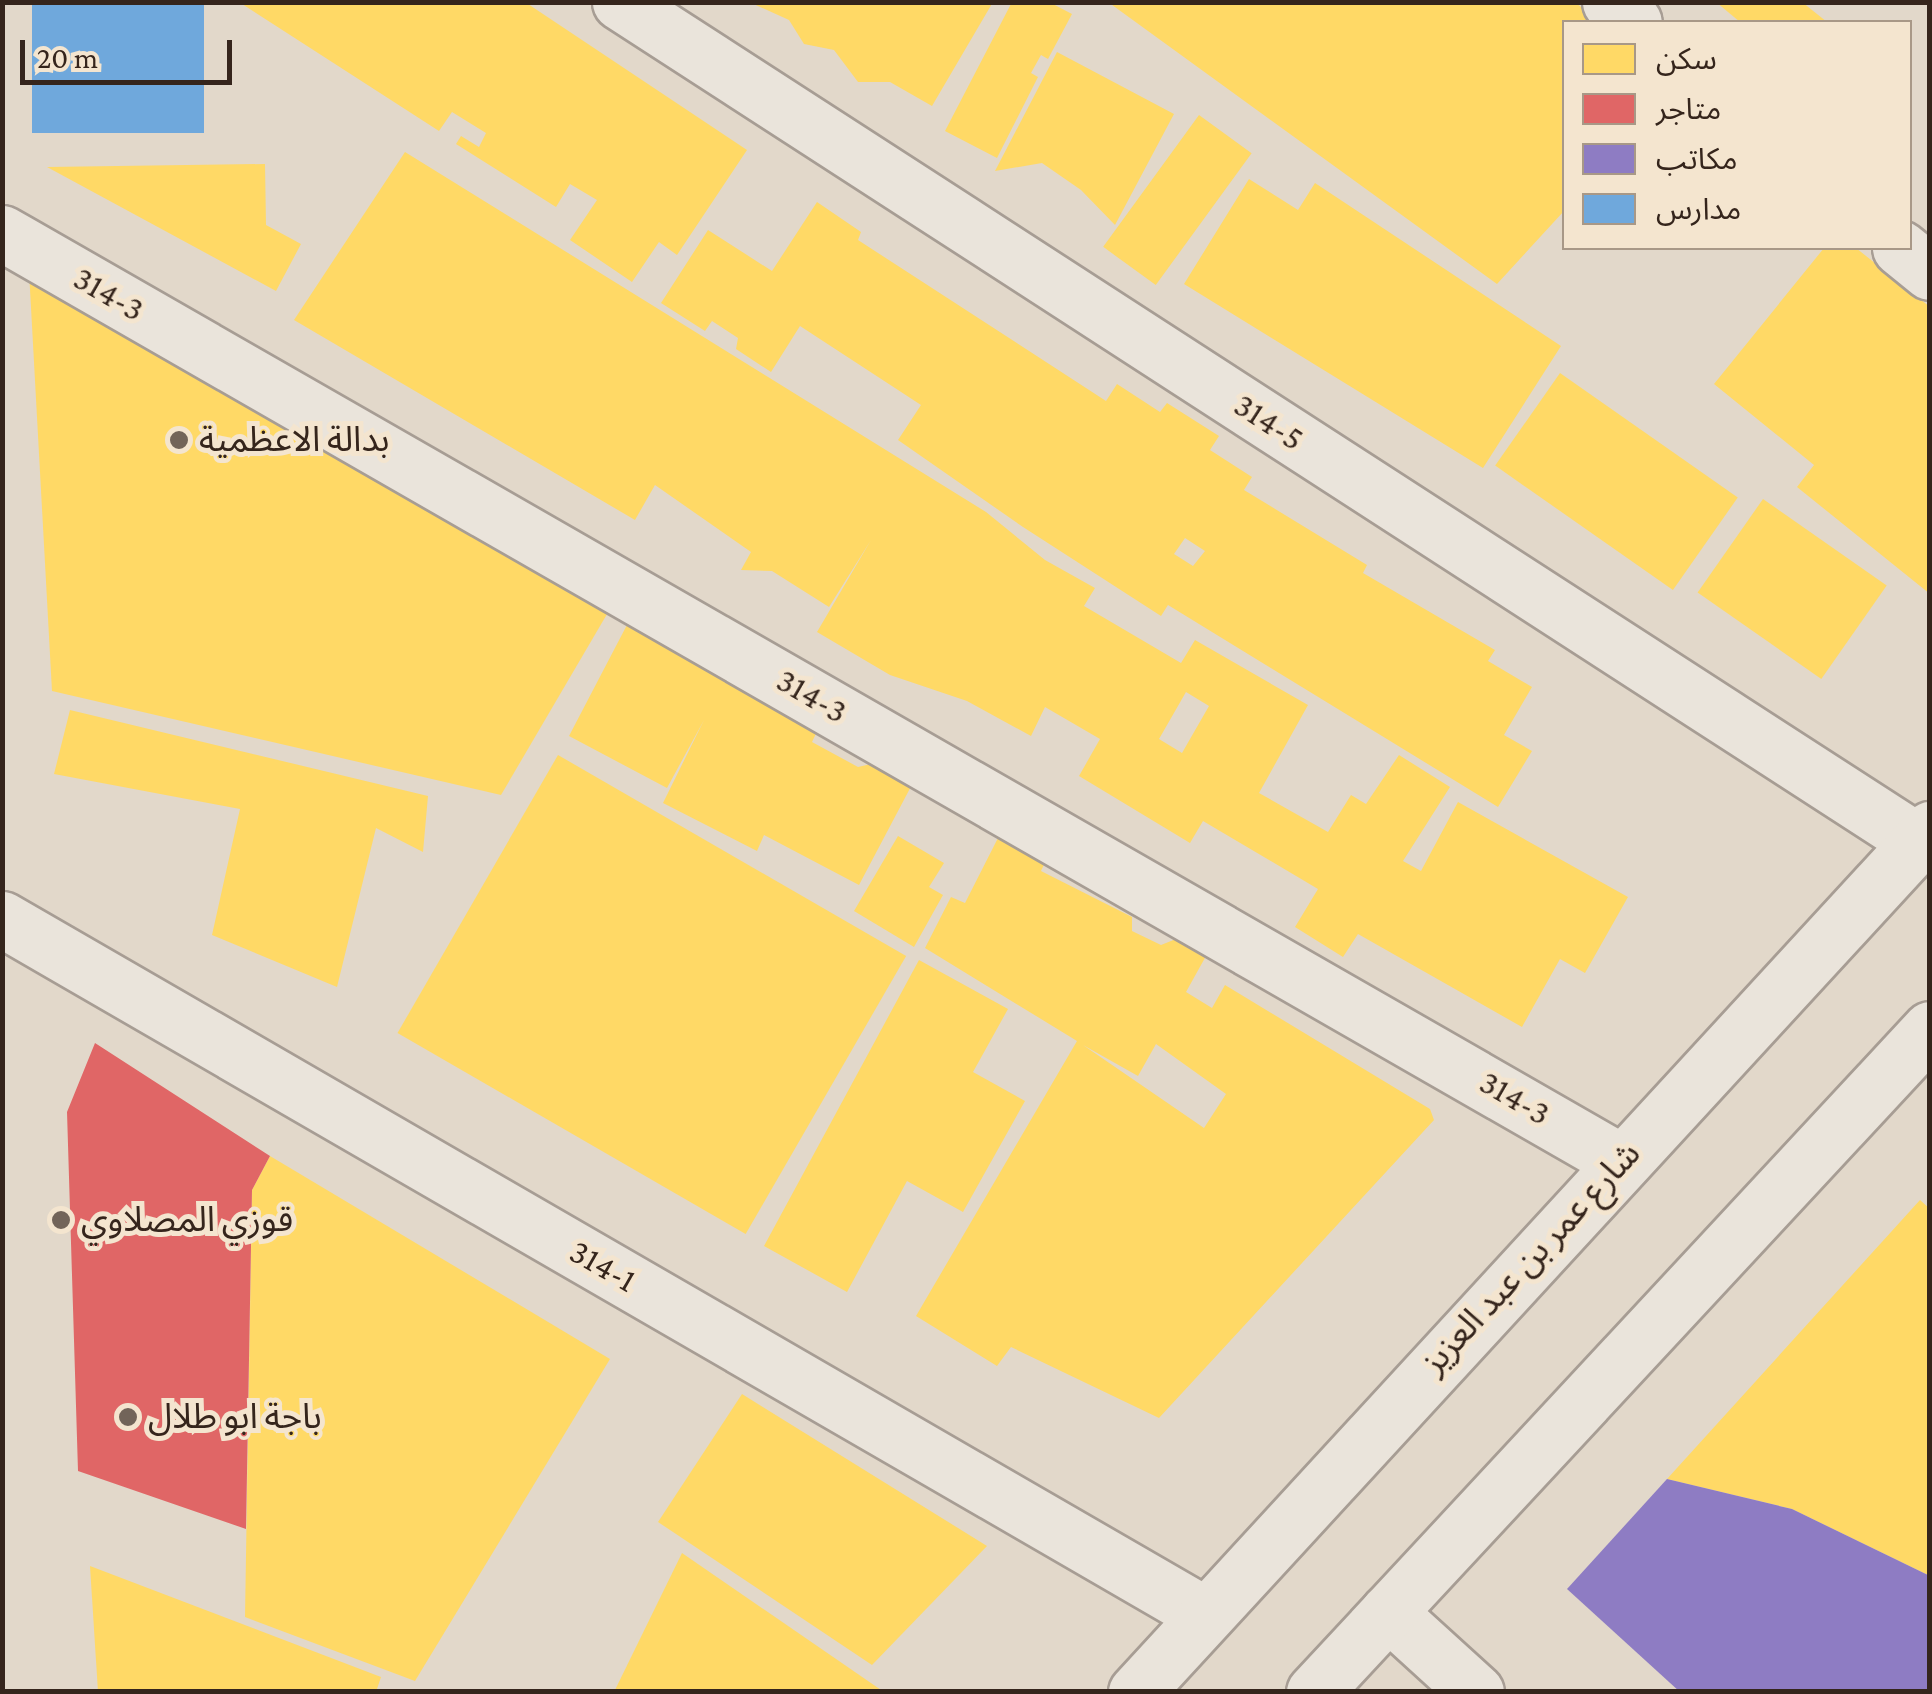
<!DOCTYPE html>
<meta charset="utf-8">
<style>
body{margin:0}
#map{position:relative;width:1932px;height:1694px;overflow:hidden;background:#e2d8ca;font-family:"Crimson Pro","Noto Sans Arabic",serif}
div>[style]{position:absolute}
.homes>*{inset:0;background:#ffd966;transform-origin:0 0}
.shops>*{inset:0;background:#e06666}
.offices>*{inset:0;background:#8e7cc3}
.schools>*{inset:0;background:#6fa8dc;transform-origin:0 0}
.roads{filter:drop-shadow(2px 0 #a79d94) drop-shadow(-2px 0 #a79d94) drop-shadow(0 2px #a79d94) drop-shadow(0 -2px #a79d94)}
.minor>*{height:55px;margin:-27.5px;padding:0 27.5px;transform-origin:27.5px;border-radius:27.5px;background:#eae4db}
.tertiary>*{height:55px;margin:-27.5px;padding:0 27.5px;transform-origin:27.5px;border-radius:27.5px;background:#eae4db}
.dots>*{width:28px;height:28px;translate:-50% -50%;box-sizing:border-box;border:5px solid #f4e5cf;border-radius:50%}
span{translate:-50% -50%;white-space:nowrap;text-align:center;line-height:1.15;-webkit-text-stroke:10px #f4e5cf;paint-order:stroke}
.street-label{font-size:35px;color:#35251c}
.poi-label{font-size:35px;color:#35251c}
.left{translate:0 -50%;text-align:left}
.frame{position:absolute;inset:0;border:5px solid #35251c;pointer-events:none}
.legend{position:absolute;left:1562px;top:20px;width:350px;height:230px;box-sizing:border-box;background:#f4e5cf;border:2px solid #a89887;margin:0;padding:12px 18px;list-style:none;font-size:30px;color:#35251c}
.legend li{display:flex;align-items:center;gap:20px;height:50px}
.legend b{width:50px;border:2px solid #a89887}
.scale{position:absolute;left:20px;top:40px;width:212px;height:45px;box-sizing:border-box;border:5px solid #35251c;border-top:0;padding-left:12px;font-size:30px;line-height:35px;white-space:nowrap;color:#35251c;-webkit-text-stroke:8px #f4e5cf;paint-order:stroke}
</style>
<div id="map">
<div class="homes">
<i style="clip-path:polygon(239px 2px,525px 2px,747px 150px,677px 255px,659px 242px,632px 282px,570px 240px,597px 200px,570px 184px,556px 207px,456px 144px,461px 136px,479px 147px,486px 133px,452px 112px,439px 131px)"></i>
<i style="clip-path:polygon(749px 2px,993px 2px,932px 106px,890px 82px,858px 82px,834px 50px,804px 44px,789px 20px)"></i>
<i style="clip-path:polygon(1012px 2px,1049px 2px,1072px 14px,1048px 59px,1041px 55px,1031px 73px,1038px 77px,997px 158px,945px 131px)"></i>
<i style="clip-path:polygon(1108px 2px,1575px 2px,1599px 22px,1564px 22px,1564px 211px,1497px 284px)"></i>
<i style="clip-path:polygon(1716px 2px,1802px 2px,1827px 22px,1740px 22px)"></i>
<i style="clip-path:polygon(1057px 52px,1174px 114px,1115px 225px,1081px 190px,1042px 163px,995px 171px)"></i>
<i style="left:1199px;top:115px;width:65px;height:163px;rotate:36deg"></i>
<i style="clip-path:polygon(evenodd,405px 152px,986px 512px,1045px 560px,1095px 588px,1084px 606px,1181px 663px,1195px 640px,1308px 705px,1259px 793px,1328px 832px,1351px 795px,1366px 804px,1399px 755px,1450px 787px,1403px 861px,1421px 871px,1458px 802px,1628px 897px,1585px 973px,1560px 959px,1522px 1027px,1358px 934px,1343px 957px,1295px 927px,1318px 889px,1203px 821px,1190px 843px,1079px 776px,1100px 739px,1045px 707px,1031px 736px,967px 701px,890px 675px,817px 632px,871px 540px,829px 607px,772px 571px,741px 570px,751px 552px,655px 485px,635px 520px,294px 320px,405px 152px,1186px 692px,1209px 706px,1182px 753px,1159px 739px,1186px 692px)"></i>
<i style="clip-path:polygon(265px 164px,266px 225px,301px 244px,276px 291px,47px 167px)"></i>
<i style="clip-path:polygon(1249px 179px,1298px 210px,1315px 183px,1561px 346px,1483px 468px,1184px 284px)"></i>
<i style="clip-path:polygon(evenodd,817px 202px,861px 232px,858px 240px,1106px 401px,1117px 384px,1160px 412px,1167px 403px,1219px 436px,1210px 450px,1252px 477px,1244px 490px,1367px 565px,1363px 573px,1495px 650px,1488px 661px,1532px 687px,1504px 735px,1532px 751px,1498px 807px,1168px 605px,1161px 616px,1023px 527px,898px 440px,921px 405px,800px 326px,771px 372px,736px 349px,738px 338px,712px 321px,705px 331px,661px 303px,708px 230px,772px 271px,817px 202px,1185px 538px,1205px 551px,1193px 566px,1174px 554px,1185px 538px)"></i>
<i style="clip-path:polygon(1824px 248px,1856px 248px,1930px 307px,1930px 594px,1797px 487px,1814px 465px,1714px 384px)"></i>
<i style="clip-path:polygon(29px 271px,610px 609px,501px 795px,52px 691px)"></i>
<i style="left:1560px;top:373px;width:217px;height:113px;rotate:35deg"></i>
<i style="left:1763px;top:499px;width:151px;height:114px;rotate:35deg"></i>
<i style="clip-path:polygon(628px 623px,820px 725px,812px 742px,858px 767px,884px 761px,916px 777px,859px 885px,764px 835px,757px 851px,663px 803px,704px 720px,667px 788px,569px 736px)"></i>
<i style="clip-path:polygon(70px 710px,428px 796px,423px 852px,376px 828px,337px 987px,212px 935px,240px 809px,54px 774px)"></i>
<i style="left:558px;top:755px;width:402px;height:321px;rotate:30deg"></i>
<i style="clip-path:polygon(898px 836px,944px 863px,929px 887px,943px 895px,914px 947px,854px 911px)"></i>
<i style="clip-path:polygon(evenodd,999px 836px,1046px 860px,1041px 871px,1132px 917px,1132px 931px,1161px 945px,1176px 939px,1206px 956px,1186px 992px,1212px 1008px,1225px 985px,1430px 1109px,1434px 1120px,1159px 1418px,1011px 1347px,997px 1366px,916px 1316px,1077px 1041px,925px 948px,951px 897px,965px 903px,999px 836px,1156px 1044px,1226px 1094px,1204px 1128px,1083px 1045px,1138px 1076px,1156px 1044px)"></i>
<i style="clip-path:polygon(919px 960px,1008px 1009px,973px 1072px,1025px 1101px,963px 1212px,907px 1181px,847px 1292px,764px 1246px)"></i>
<i style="clip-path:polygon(270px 1156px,610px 1359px,415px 1681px,245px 1617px,252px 1190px)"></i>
<i style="clip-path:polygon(1920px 1200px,1930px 1209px,1930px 1576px,1792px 1509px,1667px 1479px)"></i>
<i style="clip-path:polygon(742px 1394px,987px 1546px,872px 1665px,658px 1522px)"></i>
<i style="clip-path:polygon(682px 1553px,884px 1692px,614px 1692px)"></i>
<i style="clip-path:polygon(90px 1566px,381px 1677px,376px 1692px,98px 1692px)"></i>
</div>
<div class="shops">
<i style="clip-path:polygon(95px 1043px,270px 1156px,252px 1190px,246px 1529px,78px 1471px,67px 1112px)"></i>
</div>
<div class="offices">
<i style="clip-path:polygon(1667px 1479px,1792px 1509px,1930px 1576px,1930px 1692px,1680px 1692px,1567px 1589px)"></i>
</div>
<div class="schools">
<i style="left:32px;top:2px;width:172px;height:131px"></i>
</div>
<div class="roads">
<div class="minor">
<i style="left:620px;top:2px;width:1545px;rotate:32.9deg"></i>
<i style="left:1610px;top:2px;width:31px;rotate:40deg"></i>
<i style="left:2px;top:233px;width:1865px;rotate:29.84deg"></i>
<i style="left:1900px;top:248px;width:38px;rotate:39deg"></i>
<i style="left:2px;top:919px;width:1388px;rotate:30.04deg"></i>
<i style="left:1388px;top:1612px;width:119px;rotate:42.3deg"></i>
</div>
<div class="tertiary">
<i style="left:1136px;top:1692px;width:1173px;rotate:-47.38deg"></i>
<i style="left:1314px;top:1692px;width:905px;rotate:-47.1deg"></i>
</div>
</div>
<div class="dots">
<i style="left:179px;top:440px;background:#726459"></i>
<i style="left:61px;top:1220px;background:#726459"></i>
<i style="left:128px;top:1417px;background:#726459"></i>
</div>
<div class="street-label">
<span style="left:109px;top:294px;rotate:30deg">314-3</span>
<span style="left:1269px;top:422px;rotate:33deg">314-5</span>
<span style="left:812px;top:696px;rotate:30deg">314-3</span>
<span style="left:1515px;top:1098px;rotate:30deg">314-3</span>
<span style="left:1531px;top:1258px;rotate:-47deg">شارع عمر بن عبد العزيز</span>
<span style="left:603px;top:1266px;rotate:30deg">314-1</span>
</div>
<div class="poi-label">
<span class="left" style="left:199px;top:440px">بدالة الاعظمية</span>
<span class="left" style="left:81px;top:1220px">قوزي المصلاوي</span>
<span class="left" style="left:148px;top:1417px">باجة ابو طلال</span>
</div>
<div class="frame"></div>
<ul class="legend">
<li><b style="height:28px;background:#ffd966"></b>سكن</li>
<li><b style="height:28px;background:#e06666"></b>متاجر</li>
<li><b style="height:28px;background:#8e7cc3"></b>مكاتب</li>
<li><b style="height:28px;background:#6fa8dc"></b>مدارس</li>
</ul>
<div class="scale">20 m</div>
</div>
